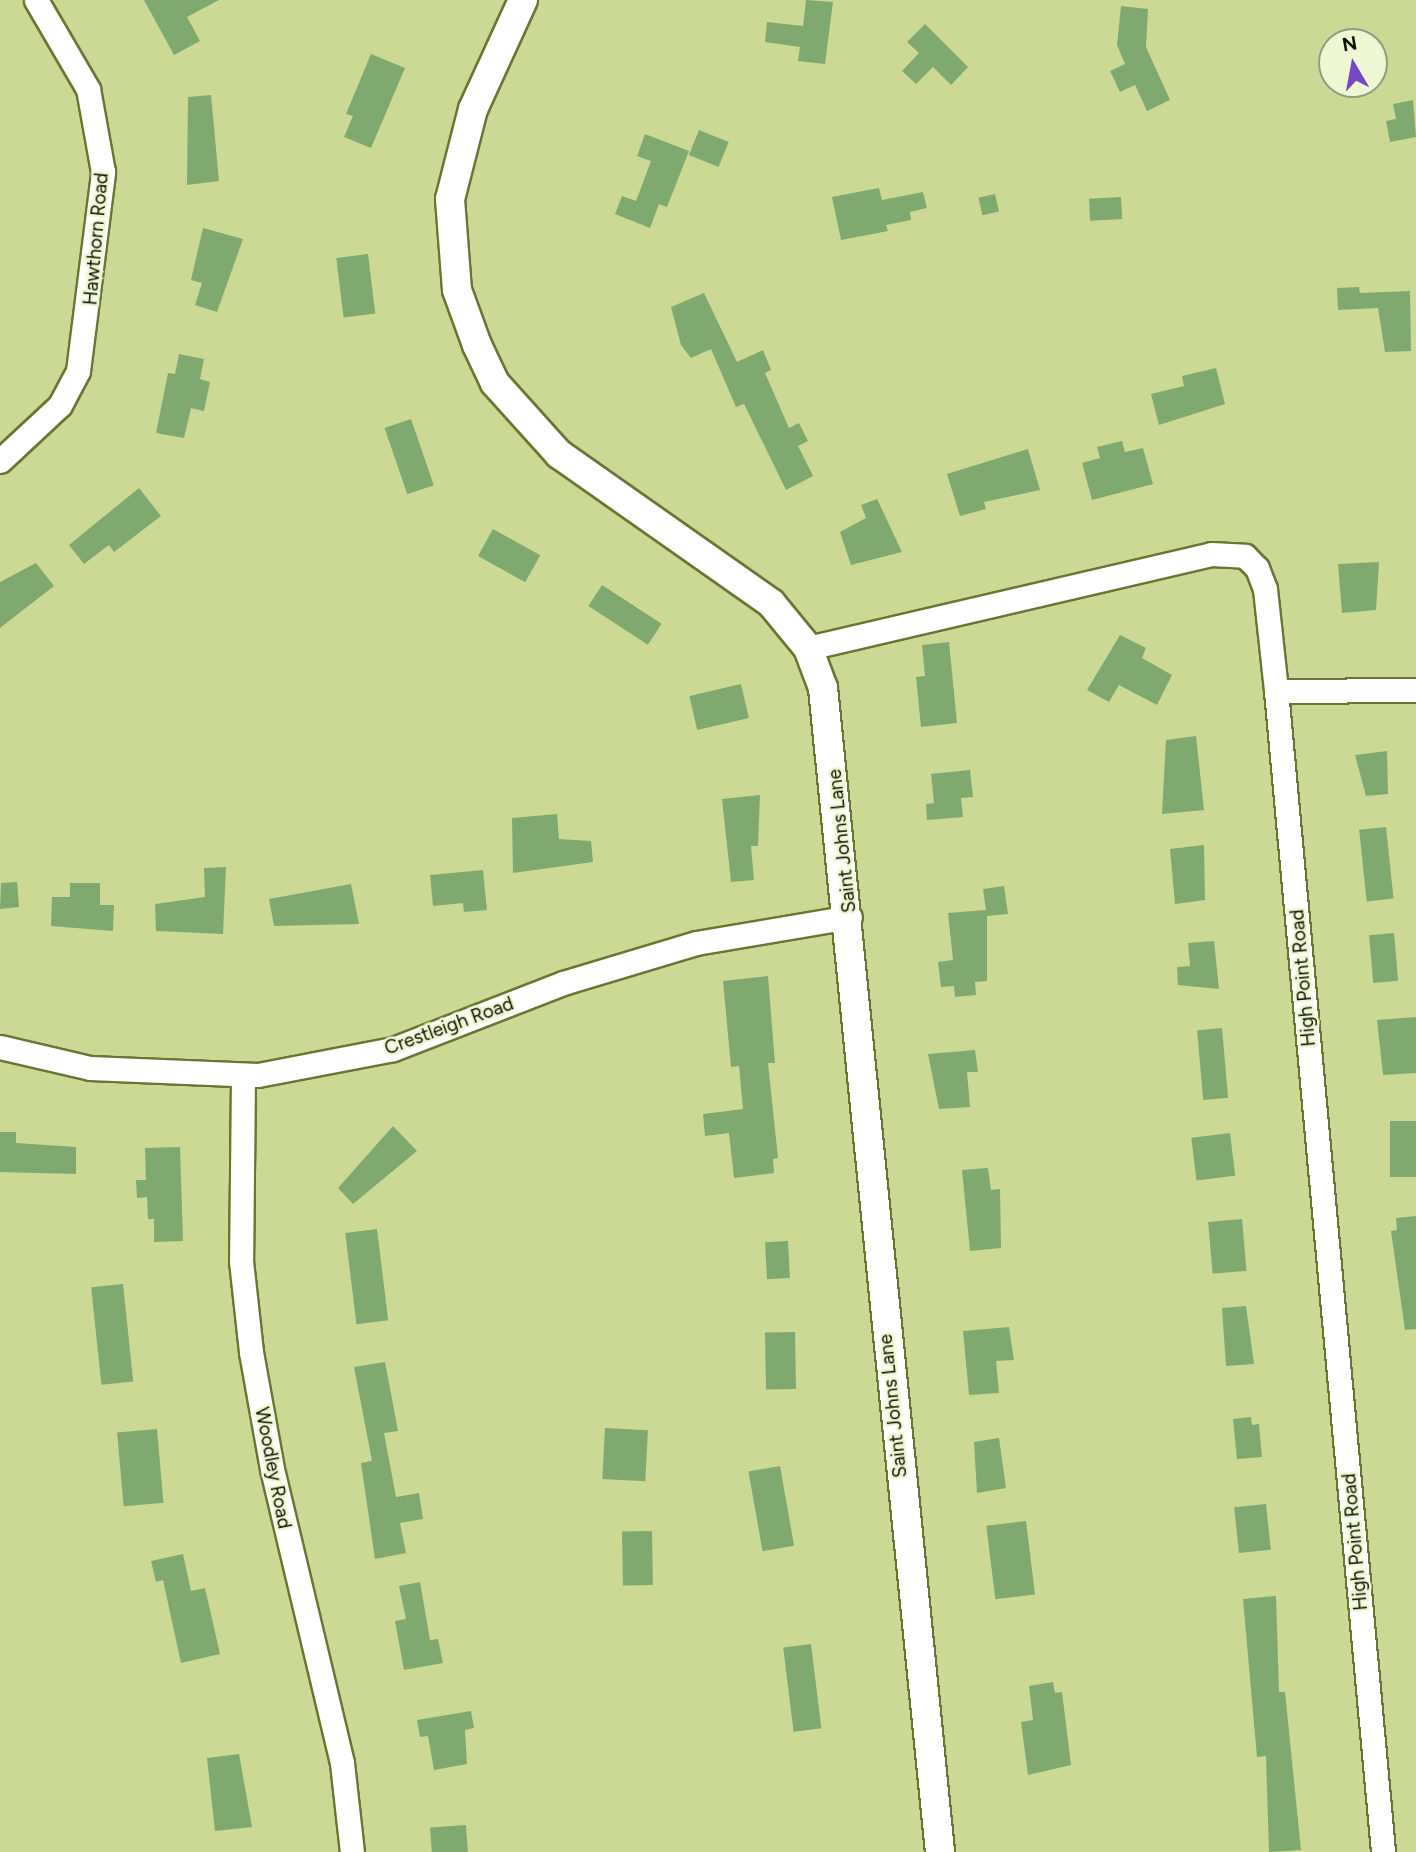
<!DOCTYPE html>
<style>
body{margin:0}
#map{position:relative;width:1416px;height:1852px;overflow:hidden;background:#cbd994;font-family:Figtree,sans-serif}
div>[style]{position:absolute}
.building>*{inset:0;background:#80a970;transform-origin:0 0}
.roads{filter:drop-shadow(2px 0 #6b7533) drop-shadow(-2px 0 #6b7533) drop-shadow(0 2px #6b7533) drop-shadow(0 -2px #6b7533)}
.minor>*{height:23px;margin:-11.5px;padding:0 11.5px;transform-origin:11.5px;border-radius:11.5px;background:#fff}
.tertiary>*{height:28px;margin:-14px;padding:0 14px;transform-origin:14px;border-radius:14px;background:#fff}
span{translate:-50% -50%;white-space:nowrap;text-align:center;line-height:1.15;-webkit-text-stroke:5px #eef6d3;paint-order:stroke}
.street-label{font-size:19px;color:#0e1200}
.north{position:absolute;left:1318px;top:28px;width:70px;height:70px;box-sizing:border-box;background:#eef6d3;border:2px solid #949b7f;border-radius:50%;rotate:350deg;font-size:19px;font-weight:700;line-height:28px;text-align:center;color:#0e1200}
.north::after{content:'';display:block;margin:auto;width:24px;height:32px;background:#7749c1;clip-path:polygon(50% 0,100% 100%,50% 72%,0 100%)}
</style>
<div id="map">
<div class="building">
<i style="clip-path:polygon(144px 0,219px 0,187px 17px,200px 41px,174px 55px)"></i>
<i style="clip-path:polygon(806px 0,833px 2px,825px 64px,798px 61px,800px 47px,765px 42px,767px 22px,803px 26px)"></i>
<i style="clip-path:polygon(1121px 6px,1148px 9px,1146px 47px,1170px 100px,1147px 111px,1135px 85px,1120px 92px,1110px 71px,1125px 64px,1117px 45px)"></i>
<i style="clip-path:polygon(925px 24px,968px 67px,951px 85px,933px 67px,916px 84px,902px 71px,919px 53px,907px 42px)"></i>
<i style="clip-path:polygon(371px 54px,405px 68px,371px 148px,344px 137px,353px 116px,346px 114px)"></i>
<i style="clip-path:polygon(211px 95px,219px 181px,187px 185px,188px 97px)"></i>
<i style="clip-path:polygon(1413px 100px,1416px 137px,1390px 142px,1386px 121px,1396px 119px,1393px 104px)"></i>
<i style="left:699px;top:130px;width:32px;height:27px;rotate:22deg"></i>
<i style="clip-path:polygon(645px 134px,689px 151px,667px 207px,659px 204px,650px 228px,615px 214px,622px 196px,636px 201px,651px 161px,637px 156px)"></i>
<i style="clip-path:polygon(879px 188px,882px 200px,923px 192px,927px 208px,910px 212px,911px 220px,886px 225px,888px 231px,841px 240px,832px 197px)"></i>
<i style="left:995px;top:194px;width:18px;height:17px;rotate:77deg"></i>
<i style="left:1121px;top:197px;width:22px;height:32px;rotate:87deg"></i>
<i style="clip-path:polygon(203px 228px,243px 239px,217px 312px,195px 305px,202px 283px,191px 280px)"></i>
<i style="left:368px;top:254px;width:60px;height:32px;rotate:83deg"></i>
<i style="clip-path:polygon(1359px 287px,1360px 293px,1410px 291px,1411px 351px,1385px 352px,1378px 308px,1338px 310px,1337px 288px)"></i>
<i style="clip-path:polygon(704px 293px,737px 362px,763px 350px,771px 370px,765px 373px,789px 428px,799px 423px,808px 441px,798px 446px,813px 476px,786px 490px,744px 404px,736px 407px,711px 349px,691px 358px,681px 345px,671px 307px)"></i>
<i style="clip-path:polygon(179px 354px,204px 359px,200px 379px,210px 382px,204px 411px,191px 408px,184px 438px,156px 433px,168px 373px,175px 374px)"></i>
<i style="clip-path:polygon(1216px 368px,1225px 404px,1159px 425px,1151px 394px,1184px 386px,1182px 376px)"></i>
<i style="left:411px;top:419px;width:70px;height:28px;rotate:71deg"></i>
<i style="clip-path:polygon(1122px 441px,1125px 452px,1143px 448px,1153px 484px,1092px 500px,1082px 463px,1100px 458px,1097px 447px)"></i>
<i style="clip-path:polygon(1028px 449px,1040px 490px,984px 502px,986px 509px,960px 516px,947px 474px)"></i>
<i style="clip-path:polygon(139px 488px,161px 516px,114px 552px,109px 545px,84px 564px,69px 545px)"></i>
<i style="clip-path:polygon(877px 499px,902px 552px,851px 565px,840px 532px,866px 518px,861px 505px)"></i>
<i style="left:493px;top:529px;width:54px;height:31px;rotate:29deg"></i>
<i style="clip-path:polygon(1379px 562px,1376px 610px,1342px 613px,1338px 564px)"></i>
<i style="clip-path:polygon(36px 563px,54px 586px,0 628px,0 582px)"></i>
<i style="left:602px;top:585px;width:71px;height:25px;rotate:33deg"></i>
<i style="clip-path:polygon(1120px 635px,1146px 648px,1142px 658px,1172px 675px,1157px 705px,1119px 685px,1109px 702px,1087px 690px)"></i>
<i style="clip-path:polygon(949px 642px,957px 723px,921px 727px,916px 677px,925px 676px,922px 645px)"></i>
<i style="left:741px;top:684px;width:35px;height:53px;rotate:77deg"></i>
<i style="clip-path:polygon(1196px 736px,1204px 810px,1162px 814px,1166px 740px)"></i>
<i style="clip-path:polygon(1387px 751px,1388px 794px,1366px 796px,1355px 755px)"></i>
<i style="clip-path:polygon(970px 770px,973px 797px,961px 798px,963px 817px,927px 820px,926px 804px,934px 803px,931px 774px)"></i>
<i style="clip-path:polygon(760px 795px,758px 846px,751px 846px,754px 880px,731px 882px,722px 799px)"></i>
<i style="clip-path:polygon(557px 814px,559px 839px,591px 841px,593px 862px,513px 873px,512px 818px)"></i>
<i style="left:1386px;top:827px;width:72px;height:27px;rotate:84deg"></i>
<i style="clip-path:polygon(1204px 845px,1205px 900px,1175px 904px,1170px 849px)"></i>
<i style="clip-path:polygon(226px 867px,223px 934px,156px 931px,155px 904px,205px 897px,204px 868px)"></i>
<i style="clip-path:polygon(483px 870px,487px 910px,464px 912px,463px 903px,433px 906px,430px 875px)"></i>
<i style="clip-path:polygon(17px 882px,19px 907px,0 909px,1px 883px)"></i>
<i style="clip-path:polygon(70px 883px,100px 883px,100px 905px,114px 905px,113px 931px,51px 926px,52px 897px,70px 897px)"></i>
<i style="clip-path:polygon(351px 884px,359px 924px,274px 926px,269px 899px)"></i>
<i style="clip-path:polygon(1004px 886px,1008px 914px,987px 916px,987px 981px,975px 982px,976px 995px,955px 997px,954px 986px,941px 987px,938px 962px,953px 960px,948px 913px,986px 910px,983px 889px)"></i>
<i style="left:1394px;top:933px;width:48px;height:25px;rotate:85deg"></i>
<i style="clip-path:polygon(1214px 941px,1219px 989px,1178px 985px,1177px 967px,1190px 966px,1188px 943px)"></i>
<i style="clip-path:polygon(768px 976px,775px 1063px,768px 1063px,778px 1158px,773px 1159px,774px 1173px,734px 1178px,729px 1133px,705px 1136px,703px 1114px,743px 1109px,739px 1066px,731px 1067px,723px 981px)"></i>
<i style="clip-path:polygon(1416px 1017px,1416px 1073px,1383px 1075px,1377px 1020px)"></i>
<i style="left:1222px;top:1028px;width:70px;height:25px;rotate:85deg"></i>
<i style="clip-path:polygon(975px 1050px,978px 1072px,967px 1072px,970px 1107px,939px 1109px,928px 1054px)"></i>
<i style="left:1416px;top:1121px;width:56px;height:26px;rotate:90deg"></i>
<i style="clip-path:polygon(393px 1126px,417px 1151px,353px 1204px,338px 1188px)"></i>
<i style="clip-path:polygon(0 1132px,16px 1132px,16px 1143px,76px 1147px,76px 1174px,0 1172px)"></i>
<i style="left:1230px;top:1133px;width:43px;height:39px;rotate:83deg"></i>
<i style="clip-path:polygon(180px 1147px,183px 1241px,154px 1242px,154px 1219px,148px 1219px,147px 1197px,137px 1198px,136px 1180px,146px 1180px,145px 1148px)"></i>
<i style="clip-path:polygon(988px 1168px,991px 1190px,1000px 1189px,1001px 1248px,970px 1251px,962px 1170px)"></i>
<i style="clip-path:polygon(1416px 1216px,1416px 1329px,1405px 1330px,1391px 1231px,1397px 1230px,1396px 1218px)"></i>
<i style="left:1242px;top:1219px;width:52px;height:34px;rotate:85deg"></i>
<i style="left:377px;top:1229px;width:92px;height:32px;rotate:83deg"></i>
<i style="left:788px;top:1241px;width:37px;height:23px;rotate:87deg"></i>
<i style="left:123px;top:1284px;width:98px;height:32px;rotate:84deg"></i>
<i style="clip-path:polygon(1246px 1306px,1254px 1364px,1226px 1366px,1222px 1308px)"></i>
<i style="clip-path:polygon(1009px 1327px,1014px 1360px,996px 1361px,999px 1393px,969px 1395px,963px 1331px)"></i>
<i style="left:795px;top:1332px;width:57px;height:30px;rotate:89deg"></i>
<i style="clip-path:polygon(385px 1362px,398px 1431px,384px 1433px,396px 1497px,419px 1493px,423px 1519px,400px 1523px,406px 1553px,375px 1559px,361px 1463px,372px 1461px,354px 1367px)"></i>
<i style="clip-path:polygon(1251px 1417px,1252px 1425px,1259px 1424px,1262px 1457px,1237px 1459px,1233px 1419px)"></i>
<i style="left:605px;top:1428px;width:43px;height:51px;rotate:3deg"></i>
<i style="left:157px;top:1429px;width:74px;height:40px;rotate:85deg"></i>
<i style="clip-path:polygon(999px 1438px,1006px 1488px,977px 1493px,974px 1442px)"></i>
<i style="left:780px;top:1466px;width:81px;height:32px;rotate:80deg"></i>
<i style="left:1266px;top:1504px;width:46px;height:32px;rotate:84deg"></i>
<i style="left:1026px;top:1521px;width:74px;height:40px;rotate:83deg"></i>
<i style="left:652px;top:1531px;width:54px;height:30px;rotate:89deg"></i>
<i style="clip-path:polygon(183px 1554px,191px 1591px,205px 1588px,220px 1654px,181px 1663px,163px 1580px,156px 1582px,151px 1561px)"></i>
<i style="clip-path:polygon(420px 1582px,430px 1640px,438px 1639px,443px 1663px,404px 1670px,395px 1621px,406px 1619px,399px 1586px)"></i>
<i style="clip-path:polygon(1276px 1596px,1279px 1692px,1285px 1692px,1301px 1850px,1269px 1852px,1266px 1756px,1257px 1757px,1243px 1599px)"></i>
<i style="left:811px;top:1644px;width:85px;height:28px;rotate:83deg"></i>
<i style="clip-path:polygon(1053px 1682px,1055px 1693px,1062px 1692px,1071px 1765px,1028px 1775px,1021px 1722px,1033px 1720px,1029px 1686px)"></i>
<i style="clip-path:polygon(471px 1711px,474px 1728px,465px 1730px,467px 1764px,434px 1770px,428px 1736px,420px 1737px,417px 1720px)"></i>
<i style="clip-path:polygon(239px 1754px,252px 1827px,215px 1831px,207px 1758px)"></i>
<i style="left:466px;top:1825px;width:27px;height:36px;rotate:86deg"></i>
</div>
<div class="roads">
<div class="minor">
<i style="left:0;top:461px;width:82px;rotate:-43deg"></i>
<i style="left:60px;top:405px;width:38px;rotate:-62deg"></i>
<i style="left:78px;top:371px;width:201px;rotate:-82.8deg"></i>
<i style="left:103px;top:172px;width:84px;rotate:-100.2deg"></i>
<i style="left:88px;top:89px;width:103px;rotate:-120.3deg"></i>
<i style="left:808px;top:648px;width:414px;rotate:-13.1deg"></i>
<i style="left:1211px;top:554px;width:34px;rotate:3deg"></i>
<i style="left:1245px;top:556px;width:17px;rotate:45deg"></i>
<i style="left:1257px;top:568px;width:22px;rotate:69deg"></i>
<i style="left:1265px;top:589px;width:103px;rotate:83.8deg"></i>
<i style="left:1276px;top:691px;width:1166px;rotate:84.73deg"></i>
<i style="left:1276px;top:691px;width:140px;rotate:-0.4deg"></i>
<i style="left:0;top:1047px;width:92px;rotate:13.1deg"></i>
<i style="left:90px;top:1068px;width:168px;rotate:2.4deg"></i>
<i style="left:258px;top:1075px;width:137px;rotate:-10.9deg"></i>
<i style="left:393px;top:1049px;width:182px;rotate:-21.2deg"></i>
<i style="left:563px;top:983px;width:139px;rotate:-16.7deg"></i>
<i style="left:696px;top:943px;width:156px;rotate:-9.6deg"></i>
<i style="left:243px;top:1078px;width:183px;rotate:90.6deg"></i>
<i style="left:241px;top:1261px;width:92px;rotate:83.7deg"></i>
<i style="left:251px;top:1352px;width:119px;rotate:79.8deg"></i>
<i style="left:272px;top:1469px;width:302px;rotate:76.6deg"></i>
<i style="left:342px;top:1763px;width:90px;rotate:83.6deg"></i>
</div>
<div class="tertiary">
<i style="left:523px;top:0;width:120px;rotate:114.6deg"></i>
<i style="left:473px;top:109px;width:93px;rotate:104.3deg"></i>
<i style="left:450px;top:199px;width:91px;rotate:85.6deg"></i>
<i style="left:457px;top:290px;width:59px;rotate:70deg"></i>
<i style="left:477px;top:345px;width:42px;rotate:64.7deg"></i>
<i style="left:495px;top:383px;width:96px;rotate:48deg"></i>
<i style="left:559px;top:454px;width:259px;rotate:35.1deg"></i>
<i style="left:771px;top:603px;width:58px;rotate:50.6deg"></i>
<i style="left:808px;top:648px;width:43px;rotate:69.4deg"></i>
<i style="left:823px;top:688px;width:1170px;rotate:84.26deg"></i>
</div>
</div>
<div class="street-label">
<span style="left:96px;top:239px;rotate:-85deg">Hawthorn Road</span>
<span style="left:842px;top:841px;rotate:-96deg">Saint Johns Lane</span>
<span style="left:1303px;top:978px;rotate:-95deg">High Point Road</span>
<span style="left:449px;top:1026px;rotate:-20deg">Crestleigh Road</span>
<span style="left:893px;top:1406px;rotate:-96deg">Saint Johns Lane</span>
<span style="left:273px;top:1468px;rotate:79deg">Woodley Road</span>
<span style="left:1355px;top:1542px;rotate:-95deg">High Point Road</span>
</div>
<div class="north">N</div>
</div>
